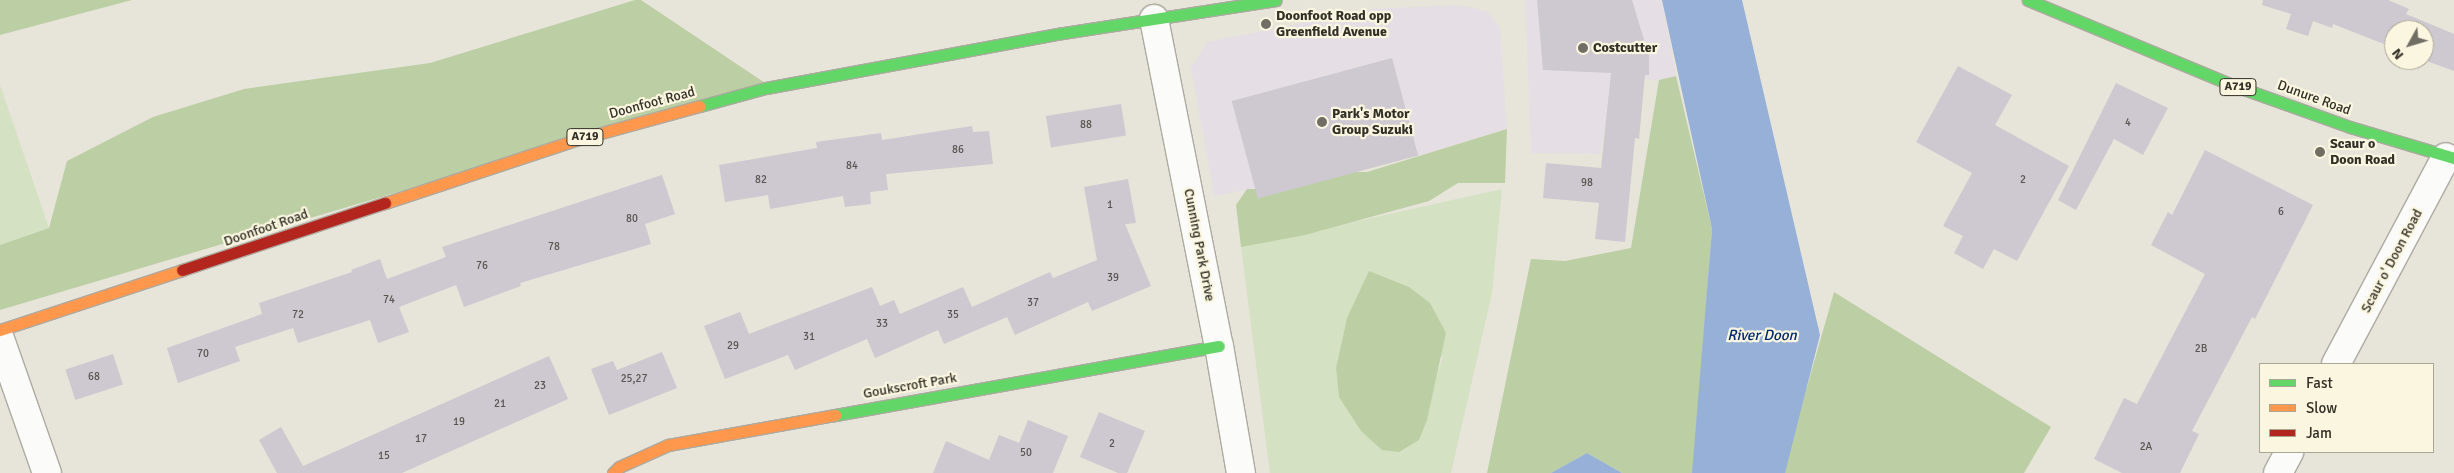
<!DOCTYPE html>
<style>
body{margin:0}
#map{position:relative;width:2454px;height:473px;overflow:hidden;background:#e7e4d9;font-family:Signika,sans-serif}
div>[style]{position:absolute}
.commercial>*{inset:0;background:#e5dee4}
.green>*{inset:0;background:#d4e1c2}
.forest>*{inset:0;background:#bccfa4}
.water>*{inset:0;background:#96b0d8}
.building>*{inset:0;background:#cec8d0;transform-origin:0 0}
.roads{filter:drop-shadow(1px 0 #adaaa1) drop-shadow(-1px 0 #adaaa1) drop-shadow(0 1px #adaaa1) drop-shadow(0 -1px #adaaa1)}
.street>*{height:28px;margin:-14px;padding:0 14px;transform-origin:14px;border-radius:14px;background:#fbfbf9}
.fast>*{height:11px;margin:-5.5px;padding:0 5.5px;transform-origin:5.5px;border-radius:5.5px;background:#63d668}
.slow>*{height:11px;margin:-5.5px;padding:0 5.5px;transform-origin:5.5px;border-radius:5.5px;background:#ff974d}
.jam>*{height:11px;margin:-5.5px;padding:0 5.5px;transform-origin:5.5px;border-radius:5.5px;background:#b3261e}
.dots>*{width:14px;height:14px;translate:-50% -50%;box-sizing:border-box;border:2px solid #fbf6e0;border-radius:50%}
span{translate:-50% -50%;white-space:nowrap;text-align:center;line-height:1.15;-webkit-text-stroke:4.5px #fbf6e0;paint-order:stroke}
.number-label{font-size:11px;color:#585550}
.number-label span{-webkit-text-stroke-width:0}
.shield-label span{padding:1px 4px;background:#fbf6e0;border:1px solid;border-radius:4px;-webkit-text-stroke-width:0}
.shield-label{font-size:12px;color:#312f26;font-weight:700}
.poi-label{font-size:14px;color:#312f26;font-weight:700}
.left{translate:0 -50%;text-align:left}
.street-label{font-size:14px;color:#312f26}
.water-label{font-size:15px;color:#002971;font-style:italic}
.legend{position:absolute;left:2259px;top:363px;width:175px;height:90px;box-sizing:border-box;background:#fbf6e0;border:1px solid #aaa696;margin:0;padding:6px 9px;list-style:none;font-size:15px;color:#312f26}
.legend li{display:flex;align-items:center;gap:10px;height:25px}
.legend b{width:25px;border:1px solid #aaa696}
.north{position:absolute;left:2384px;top:20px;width:50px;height:50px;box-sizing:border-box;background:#fbf6e0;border:1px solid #aaa696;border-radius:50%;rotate:231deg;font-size:14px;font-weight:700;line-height:20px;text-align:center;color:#312f26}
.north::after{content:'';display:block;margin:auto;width:18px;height:22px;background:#716e65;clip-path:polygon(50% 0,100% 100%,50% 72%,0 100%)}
</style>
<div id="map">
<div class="commercial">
<i style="clip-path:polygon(1525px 0,1662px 0,1676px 76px,1659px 80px,1614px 78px,1600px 154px,1531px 153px)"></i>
<i style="clip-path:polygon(1458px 5px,1487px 11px,1500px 28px,1507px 129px,1418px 156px,1214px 196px,1191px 68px,1207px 42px,1374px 9px)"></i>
</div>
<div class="green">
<i style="clip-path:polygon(0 85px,49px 228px,0 245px)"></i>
<i style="clip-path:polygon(evenodd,1502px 189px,1492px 293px,1451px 473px,1270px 473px,1241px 247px,1502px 189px,1347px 318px,1443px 357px,1433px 386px,1339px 397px,1336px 368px,1347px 318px)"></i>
</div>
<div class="forest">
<i style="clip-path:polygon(0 0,132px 0,0 35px)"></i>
<i style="clip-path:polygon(635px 0,641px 0,765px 83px,0 310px,0 245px,49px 228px,67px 161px,153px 117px,244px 89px,430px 63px)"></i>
<i style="clip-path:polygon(1676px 76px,1712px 229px,1693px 473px,1622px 473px,1587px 453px,1551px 473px,1487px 473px,1531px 259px,1565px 261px,1631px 248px,1659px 80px)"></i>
<i style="clip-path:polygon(1507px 129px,1505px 183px,1458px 183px,1429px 201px,1305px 235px,1241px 247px,1236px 205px,1247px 189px,1288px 189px,1343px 172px,1367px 172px)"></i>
<i style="clip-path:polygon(1369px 271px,1409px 287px,1430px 303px,1446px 333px,1427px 420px,1419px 440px,1399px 452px,1382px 450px,1361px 431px,1339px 397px,1336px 368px,1347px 318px)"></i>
<i style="clip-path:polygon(1834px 292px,2051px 427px,2024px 473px,1757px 473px,1793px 436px)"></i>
</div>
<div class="water">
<i style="clip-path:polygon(1662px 0,1742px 0,1820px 335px,1785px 473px,1692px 473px,1712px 229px)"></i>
<i style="clip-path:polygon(1587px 453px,1622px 473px,1551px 473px)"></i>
</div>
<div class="building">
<i style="clip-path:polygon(1537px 0,1632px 0,1645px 43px,1649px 47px,1649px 75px,1645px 75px,1639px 139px,1635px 138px,1625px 242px,1595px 239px,1599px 203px,1543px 198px,1546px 163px,1601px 168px,1611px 73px,1543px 70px)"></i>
<i style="clip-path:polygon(2263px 0,2388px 0,2409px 9px,2406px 14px,2454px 34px,2454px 71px,2424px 60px,2424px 30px,2394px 30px,2394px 48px,2333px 24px,2332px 28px,2313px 21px,2308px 36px,2286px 29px,2291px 14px,2262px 5px)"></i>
<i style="left:1392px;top:58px;width:101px;height:166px;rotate:75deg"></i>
<i style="clip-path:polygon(1958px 66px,2012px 95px,1995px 125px,2069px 166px,2017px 261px,1994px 249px,1983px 269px,1954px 253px,1963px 236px,1943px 226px,1972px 173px,1916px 142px)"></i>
<i style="clip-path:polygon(2116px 83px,2168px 108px,2143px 155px,2114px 139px,2076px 210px,2058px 200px)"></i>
<i style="left:1121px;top:104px;width:32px;height:76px;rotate:81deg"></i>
<i style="clip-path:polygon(972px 126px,973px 132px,989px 131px,993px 164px,886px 174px,888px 190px,870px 192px,871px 204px,845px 207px,843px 196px,770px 209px,768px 195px,725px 202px,719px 165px,817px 148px,816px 142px,881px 133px,882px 140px)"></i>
<i style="clip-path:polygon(2205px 150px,2313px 205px,2255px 319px,2252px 317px,2192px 431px,2199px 434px,2180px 473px,2122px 473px,2094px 459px,2124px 398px,2137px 404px,2205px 274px,2151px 245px,2168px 212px,2172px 215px)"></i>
<i style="clip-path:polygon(662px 175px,675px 214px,645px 224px,651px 244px,520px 283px,521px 286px,464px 307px,456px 285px,399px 307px,409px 332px,378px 343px,370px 320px,298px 343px,293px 328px,235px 347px,240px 361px,178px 383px,167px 348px,262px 314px,259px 303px,352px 272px,351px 270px,380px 259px,387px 279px,446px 257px,442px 247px)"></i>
<i style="clip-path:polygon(1128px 179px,1136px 223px,1125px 224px,1151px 286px,1092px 311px,1088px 302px,1015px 335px,1007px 317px,944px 344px,938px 330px,875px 358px,867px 339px,795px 370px,788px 355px,725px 379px,704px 326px,740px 312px,749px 334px,872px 287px,880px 306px,894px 300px,900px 314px,963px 287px,972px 307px,1050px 272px,1053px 278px,1097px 260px,1084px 187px)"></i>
<i style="clip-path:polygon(662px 352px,677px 388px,609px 415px,591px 369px,613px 361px,617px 370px)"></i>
<i style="left:113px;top:354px;width:32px;height:50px;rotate:72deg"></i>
<i style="clip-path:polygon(549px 356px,568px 399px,402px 473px,277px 473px,259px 440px,281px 427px,303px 466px)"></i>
<i style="clip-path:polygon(1099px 412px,1145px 431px,1127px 473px,1118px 473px,1080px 457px)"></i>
<i style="clip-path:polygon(1028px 420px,1068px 436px,1053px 473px,933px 473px,946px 441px,989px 460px,999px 435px,1019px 443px)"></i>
</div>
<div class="roads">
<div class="street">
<i style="left:1154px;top:19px;width:333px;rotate:78.8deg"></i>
<i style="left:1219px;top:346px;width:129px;rotate:80.2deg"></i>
<i style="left:0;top:339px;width:142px;rotate:70.7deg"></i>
<i style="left:2336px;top:364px;width:234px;rotate:-62deg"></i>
<i style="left:2278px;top:473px;width:24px;rotate:-62deg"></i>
</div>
<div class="fast">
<i style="left:2028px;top:0;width:216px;rotate:22.6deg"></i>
<i style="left:2227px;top:83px;width:131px;rotate:19.7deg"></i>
<i style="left:2350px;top:127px;width:109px;rotate:16.6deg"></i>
<i style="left:700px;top:106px;width:68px;rotate:-15.3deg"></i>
<i style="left:766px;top:88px;width:302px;rotate:-10.5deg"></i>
<i style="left:1063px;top:33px;width:215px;rotate:-8.8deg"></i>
<i style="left:835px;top:415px;width:390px;rotate:-10.2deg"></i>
</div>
<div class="slow">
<i style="left:385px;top:203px;width:204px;rotate:-18.3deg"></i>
<i style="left:579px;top:139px;width:125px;rotate:-15.3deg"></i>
<i style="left:0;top:330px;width:192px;rotate:-18.2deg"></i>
<i style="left:613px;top:473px;width:8px;rotate:-45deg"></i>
<i style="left:619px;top:467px;width:54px;rotate:-24.2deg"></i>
<i style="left:668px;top:445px;width:170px;rotate:-10.2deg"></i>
</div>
<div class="jam">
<i style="left:182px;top:270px;width:214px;rotate:-18.3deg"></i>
</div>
</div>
<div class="dots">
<i style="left:1266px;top:24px;background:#716e65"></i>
<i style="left:1583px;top:48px;background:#716e65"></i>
<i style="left:1322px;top:122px;background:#716e65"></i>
<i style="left:2320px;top:152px;background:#716e65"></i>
</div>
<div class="number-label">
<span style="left:2128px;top:123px">4</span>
<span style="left:1086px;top:125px">88</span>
<span style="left:958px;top:150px">86</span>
<span style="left:852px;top:166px">84</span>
<span style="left:761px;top:180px">82</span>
<span style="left:2023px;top:180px">2</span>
<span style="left:1587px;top:183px">98</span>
<span style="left:1110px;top:205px">1</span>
<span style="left:2281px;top:212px">6</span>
<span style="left:632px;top:219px">80</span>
<span style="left:554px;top:247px">78</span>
<span style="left:482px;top:266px">76</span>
<span style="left:1113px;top:278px">39</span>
<span style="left:389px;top:300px">74</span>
<span style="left:1033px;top:303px">37</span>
<span style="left:298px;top:315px">72</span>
<span style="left:953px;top:315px">35</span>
<span style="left:882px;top:324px">33</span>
<span style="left:809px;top:337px">31</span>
<span style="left:733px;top:346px">29</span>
<span style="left:2201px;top:349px">2B</span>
<span style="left:203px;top:354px">70</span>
<span style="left:94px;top:377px">68</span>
<span style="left:634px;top:379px">25,27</span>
<span style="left:540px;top:386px">23</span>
<span style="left:500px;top:404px">21</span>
<span style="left:459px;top:422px">19</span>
<span style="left:421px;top:439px">17</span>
<span style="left:1112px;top:444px">2</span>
<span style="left:2146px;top:447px">2A</span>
<span style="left:1026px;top:453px">50</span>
<span style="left:384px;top:456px">15</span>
</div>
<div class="shield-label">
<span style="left:2238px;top:87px">A719</span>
<span style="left:585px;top:137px">A719</span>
</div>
<div class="poi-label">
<span class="left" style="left:1276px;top:24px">Doonfoot Road opp<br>Greenfield Avenue</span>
<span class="left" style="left:1593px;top:48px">Costcutter</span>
<span class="left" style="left:1332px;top:122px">Park's Motor<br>Group Suzuki</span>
<span class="left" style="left:2330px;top:152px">Scaur o<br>Doon Road</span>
</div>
<div class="street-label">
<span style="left:2314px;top:98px;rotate:20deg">Dunure Road</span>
<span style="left:652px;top:103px;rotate:-15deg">Doonfoot Road</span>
<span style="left:266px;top:228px;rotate:-19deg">Doonfoot Road</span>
<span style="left:1199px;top:245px;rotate:79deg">Cunning Park Drive</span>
<span style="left:2392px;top:261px;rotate:-62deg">Scaur o' Doon Road</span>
<span style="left:910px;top:386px;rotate:-10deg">Goukscroft Park</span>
</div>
<div class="water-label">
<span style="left:1762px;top:336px">River Doon</span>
</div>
<ul class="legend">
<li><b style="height:6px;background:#63d668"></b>Fast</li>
<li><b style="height:6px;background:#ff974d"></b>Slow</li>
<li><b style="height:6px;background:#b3261e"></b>Jam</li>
</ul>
<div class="north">N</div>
</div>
